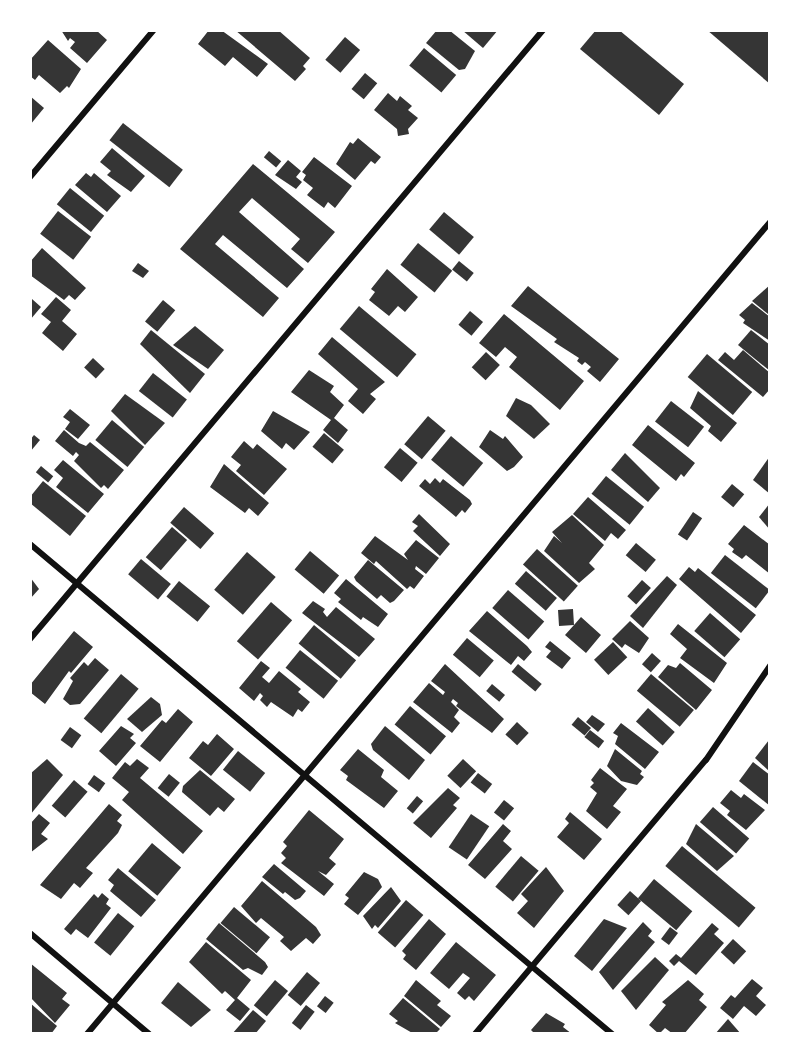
<!DOCTYPE html>
<style>
body{margin:0}
#map{position:relative;width:800px;height:1064px;overflow:hidden;background:#fff;font-family:Jost,sans-serif}
div>[style]{position:absolute}
.building>*{inset:0;background:#353535;transform-origin:0 0}
.minor>*{height:6px;margin:-3px;padding:0 3px;transform-origin:3px;border-radius:3px;background:#111}
span{translate:-50% -50%;white-space:nowrap;text-align:center;line-height:1.15;-webkit-text-stroke:6px #fff;paint-order:stroke}
.frame{position:absolute;inset:0;border:32px solid #fff;pointer-events:none}
</style>
<div id="map">
<div class="building">
<i style="clip-path:polygon(61px 30px,96px 30px,107px 40px,87px 63px,70px 48px,75px 42px,70px 38px,68px 41px)"></i>
<i style="clip-path:polygon(209px 30px,221px 30px,268px 64px,257px 77px,233px 57px,225px 66px,198px 44px)"></i>
<i style="clip-path:polygon(235px 30px,278px 30px,310px 58px,303px 66px,306px 69px,295px 81px)"></i>
<i style="clip-path:polygon(437px 30px,449px 30px,475px 51px,465px 69px,459px 70px,426px 43px)"></i>
<i style="clip-path:polygon(462px 30px,498px 30px,483px 48px)"></i>
<i style="clip-path:polygon(596px 30px,619px 30px,684px 84px,659px 115px,580px 49px)"></i>
<i style="clip-path:polygon(707px 30px,770px 30px,770px 84px)"></i>
<i style="left:345px;top:37px;width:20px;height:30px;rotate:41deg"></i>
<i style="clip-path:polygon(48px 40px,81px 69px,69px 88px,67px 86px,60px 93px,39px 75px,35px 80px,30px 76px,30px 60px)"></i>
<i style="left:424px;top:48px;width:42px;height:23px;rotate:40deg"></i>
<i style="left:365px;top:73px;width:16px;height:21px;rotate:40deg"></i>
<i style="clip-path:polygon(388px 93px,397px 101px,400px 96px,412px 106px,408px 110px,418px 118px,408px 129px,409px 134px,398px 136px,397px 129px,374px 110px)"></i>
<i style="clip-path:polygon(30px 96px,44px 108px,30px 125px)"></i>
<i style="left:123px;top:123px;width:76px;height:22px;rotate:38deg"></i>
<i style="clip-path:polygon(358px 138px,381px 157px,375px 164px,371px 161px,355px 180px,336px 164px,350px 142px,353px 144px)"></i>
<i style="clip-path:polygon(112px 148px,145px 176px,131px 192px,107px 175px,111px 171px,100px 162px)"></i>
<i style="left:269px;top:151px;width:16px;height:8px;rotate:40deg"></i>
<i style="clip-path:polygon(314px 157px,352px 186px,335px 208px,328px 202px,324px 208px,307px 195px,313px 188px,303px 180px,306px 175px,302px 172px)"></i>
<i style="clip-path:polygon(288px 160px,301px 171px,296px 177px,302px 182px,296px 189px,275px 175px)"></i>
<i style="clip-path:polygon(253px 164px,335px 232px,308px 263px,291px 249px,300px 239px,252px 198px,239px 212px,304px 269px,287px 288px,223px 235px,215px 244px,279px 298px,263px 317px,180px 249px)"></i>
<i style="clip-path:polygon(86px 173px,91px 177px,94px 173px,121px 196px,107px 212px,75px 185px)"></i>
<i style="left:70px;top:188px;width:44px;height:21px;rotate:39deg"></i>
<i style="left:58px;top:211px;width:42px;height:29px;rotate:38deg"></i>
<i style="left:444px;top:212px;width:39px;height:23px;rotate:40deg"></i>
<i style="left:418px;top:243px;width:44px;height:28px;rotate:39deg"></i>
<i style="clip-path:polygon(42px 248px,86px 288px,75px 300px,69px 295px,64px 300px,30px 275px,30px 262px)"></i>
<i style="left:459px;top:261px;width:19px;height:11px;rotate:39deg"></i>
<i style="clip-path:polygon(138px 263px,149px 271px,143px 278px,132px 271px)"></i>
<i style="clip-path:polygon(387px 269px,418px 297px,405px 312px,398px 306px,389px 316px,369px 300px,375px 292px,371px 289px)"></i>
<i style="clip-path:polygon(770px 285px,770px 312px,768px 314px,752px 301px)"></i>
<i style="clip-path:polygon(528px 286px,619px 359px,600px 382px,587px 371px,591px 367px,585px 362px,582px 365px,577px 361px,579px 358px,554px 342px,557px 339px,511px 306px)"></i>
<i style="clip-path:polygon(56px 297px,71px 310px,62px 321px,77px 334px,63px 351px,42px 333px,51px 322px,41px 314px)"></i>
<i style="clip-path:polygon(32px 299px,41px 307px,30px 320px,30px 302px)"></i>
<i style="left:163px;top:300px;width:16px;height:28px;rotate:40deg"></i>
<i style="clip-path:polygon(752px 303px,770px 317px,770px 341px,743px 323px,745px 320px,739px 315px)"></i>
<i style="left:359px;top:306px;width:75px;height:30px;rotate:40deg"></i>
<i style="left:470px;top:311px;width:17px;height:18px;rotate:40deg"></i>
<i style="clip-path:polygon(504px 314px,584px 381px,560px 410px,509px 367px,517px 357px,505px 347px,496px 357px,479px 343px)"></i>
<i style="clip-path:polygon(195px 326px,224px 350px,208px 369px,173px 345px)"></i>
<i style="clip-path:polygon(151px 330px,205px 374px,190px 393px,140px 344px)"></i>
<i style="clip-path:polygon(751px 330px,770px 345px,770px 371px,738px 345px)"></i>
<i style="clip-path:polygon(332px 337px,385px 382px,370px 394px,376px 399px,363px 414px,348px 401px,358px 389px,318px 354px)"></i>
<i style="clip-path:polygon(743px 350px,770px 373px,770px 389px,763px 397px,718px 360px,725px 352px,734px 360px)"></i>
<i style="left:486px;top:352px;width:19px;height:21px;rotate:43deg"></i>
<i style="left:707px;top:354px;width:59px;height:30px;rotate:40deg"></i>
<i style="left:93px;top:358px;width:16px;height:13px;rotate:43deg"></i>
<i style="clip-path:polygon(309px 370px,334px 386px,330px 392px,344px 405px,334px 418px,348px 430px,338px 443px,323px 430px,331px 420px,291px 392px)"></i>
<i style="left:153px;top:373px;width:43px;height:23px;rotate:38deg"></i>
<i style="clip-path:polygon(698px 391px,737px 423px,721px 442px,708px 431px,711px 426px,690px 408px)"></i>
<i style="clip-path:polygon(125px 394px,165px 423px,145px 445px,111px 411px)"></i>
<i style="clip-path:polygon(516px 398px,531px 405px,550px 424px,534px 439px,506px 416px)"></i>
<i style="left:671px;top:401px;width:42px;height:26px;rotate:38deg"></i>
<i style="clip-path:polygon(70px 409px,90px 425px,78px 439px,65px 429px,70px 422px,63px 417px)"></i>
<i style="clip-path:polygon(273px 411px,310px 432px,294px 450px,286px 443px,282px 449px,261px 431px)"></i>
<i style="left:428px;top:416px;width:23px;height:37px;rotate:40deg"></i>
<i style="left:112px;top:420px;width:42px;height:26px;rotate:40deg"></i>
<i style="clip-path:polygon(648px 425px,695px 463px,684px 477px,681px 474px,676px 481px,632px 445px)"></i>
<i style="clip-path:polygon(64px 430px,79px 443px,86px 446px,90px 442px,124px 470px,108px 489px,104px 485px,101px 488px,74px 461px,79px 455px,76px 452px,73px 456px,55px 441px)"></i>
<i style="clip-path:polygon(490px 430px,503px 439px,505px 436px,523px 457px,514px 467px,507px 471px,479px 447px)"></i>
<i style="left:324px;top:433px;width:26px;height:18px;rotate:40deg"></i>
<i style="clip-path:polygon(34px 435px,40px 440px,30px 452px,30px 440px)"></i>
<i style="left:451px;top:436px;width:42px;height:31px;rotate:40deg"></i>
<i style="clip-path:polygon(244px 441px,253px 449px,257px 444px,287px 469px,264px 495px,236px 471px,241px 465px,231px 457px)"></i>
<i style="left:400px;top:448px;width:23px;height:25px;rotate:40deg"></i>
<i style="clip-path:polygon(625px 453px,660px 488px,648px 502px,611px 470px)"></i>
<i style="clip-path:polygon(770px 456px,770px 494px,753px 480px)"></i>
<i style="clip-path:polygon(63px 460px,104px 494px,88px 513px,56px 487px,63px 478px,54px 470px)"></i>
<i style="clip-path:polygon(224px 464px,269px 503px,258px 516px,249px 508px,245px 513px,210px 487px)"></i>
<i style="left:41px;top:466px;width:16px;height:8px;rotate:40deg"></i>
<i style="left:606px;top:476px;width:49px;height:23px;rotate:39deg"></i>
<i style="clip-path:polygon(435px 478px,440px 483px,443px 479px,470px 500px,472px 504px,465px 513px,462px 510px,456px 517px,419px 486px,425px 479px,430px 484px)"></i>
<i style="clip-path:polygon(43px 481px,86px 516px,70px 536px,30px 503px,30px 497px)"></i>
<i style="left:732px;top:484px;width:16px;height:17px;rotate:40deg"></i>
<i style="clip-path:polygon(588px 497px,626px 530px,618px 539px,611px 533px,605px 541px,573px 514px)"></i>
<i style="clip-path:polygon(770px 503px,770px 530px,759px 517px)"></i>
<i style="left:184px;top:507px;width:40px;height:21px;rotate:41deg"></i>
<i style="left:693px;top:512px;width:11px;height:27px;rotate:34deg"></i>
<i style="clip-path:polygon(419px 514px,450px 544px,440px 556px,413px 531px,418px 526px,412px 522px)"></i>
<i style="clip-path:polygon(572px 515px,604px 545px,589px 563px,595px 569px,579px 583px,544px 551px,554px 536px,562px 543px,552px 532px)"></i>
<i style="clip-path:polygon(744px 525px,770px 545px,770px 574px,746px 555px,742px 559px,732px 552px,734px 549px,728px 544px)"></i>
<i style="left:172px;top:527px;width:20px;height:40px;rotate:41deg"></i>
<i style="clip-path:polygon(375px 536px,408px 560px,404px 554px,416px 540px,439px 558px,426px 574px,416px 566px,415px 569px,424px 576px,414px 589px,410px 586px,407px 589px,376px 561px,374px 564px,361px 553px)"></i>
<i style="left:636px;top:543px;width:26px;height:16px;rotate:40deg"></i>
<i style="left:537px;top:549px;width:55px;height:21px;rotate:42deg"></i>
<i style="left:310px;top:551px;width:38px;height:24px;rotate:40deg"></i>
<i style="left:247px;top:552px;width:38px;height:50px;rotate:41deg"></i>
<i style="left:725px;top:555px;width:57px;height:23px;rotate:38deg"></i>
<i style="left:141px;top:559px;width:39px;height:20px;rotate:40deg"></i>
<i style="clip-path:polygon(368px 560px,404px 590px,394px 601px,390px 603px,381px 595px,377px 599px,356px 581px,354px 577px)"></i>
<i style="clip-path:polygon(689px 567px,695px 572px,698px 568px,756px 615px,741px 633px,679px 579px)"></i>
<i style="left:526px;top:571px;width:41px;height:17px;rotate:41deg"></i>
<i style="clip-path:polygon(667px 576px,677px 585px,643px 628px,630px 616px)"></i>
<i style="clip-path:polygon(30px 577px,39px 589px,30px 599px)"></i>
<i style="clip-path:polygon(346px 579px,388px 614px,378px 627px,363px 617px,361px 620px,338px 602px,341px 599px,334px 593px)"></i>
<i style="left:642px;top:580px;width:12px;height:22px;rotate:42deg"></i>
<i style="left:179px;top:581px;width:40px;height:20px;rotate:39deg"></i>
<i style="left:508px;top:590px;width:48px;height:24px;rotate:41deg"></i>
<i style="clip-path:polygon(313px 601px,325px 609px,323px 612px,327px 617px,336px 607px,375px 639px,359px 657px,302px 613px)"></i>
<i style="left:271px;top:602px;width:28px;height:52px;rotate:41deg"></i>
<i style="clip-path:polygon(573px 609px,574px 625px,581px 617px,601px 635px,586px 653px,565px 635px,574px 625px,559px 626px,558px 610px)"></i>
<i style="clip-path:polygon(487px 611px,527px 646px,532px 652px,524px 661px,518px 656px,511px 665px,469px 631px)"></i>
<i style="left:710px;top:613px;width:40px;height:24px;rotate:41deg"></i>
<i style="clip-path:polygon(630px 621px,649px 638px,639px 653px,625px 644px,622px 648px,612px 639px)"></i>
<i style="clip-path:polygon(678px 624px,727px 663px,714px 683px,680px 658px,687px 649px,670px 634px)"></i>
<i style="left:314px;top:625px;width:55px;height:24px;rotate:40deg"></i>
<i style="clip-path:polygon(74px 631px,93px 647px,71px 673px,69px 671px,45px 704px,30px 692px,30px 685px)"></i>
<i style="left:467px;top:638px;width:35px;height:22px;rotate:40deg"></i>
<i style="clip-path:polygon(550px 641px,571px 658px,562px 669px,546px 657px,551px 651px,545px 647px)"></i>
<i style="left:613px;top:642px;width:21px;height:26px;rotate:47deg"></i>
<i style="left:300px;top:650px;width:49px;height:23px;rotate:39deg"></i>
<i style="left:652px;top:653px;width:12px;height:15px;rotate:42deg"></i>
<i style="clip-path:polygon(95px 658px,109px 670px,80px 704px,70px 705px,63px 699px,73px 681px,70px 678px,84px 662px,88px 666px)"></i>
<i style="clip-path:polygon(261px 661px,270px 668px,262px 677px,269px 683px,279px 671px,301px 689px,298px 692px,310px 702px,302px 712px,298px 709px,293px 717px,271px 702px,267px 707px,260px 700px,263px 696px,260px 693px,254px 701px,239px 688px)"></i>
<i style="clip-path:polygon(680px 663px,712px 690px,696px 710px,658px 677px,668px 665px,676px 668px)"></i>
<i style="clip-path:polygon(445px 664px,504px 719px,492px 733px,456px 706px,458px 703px,453px 699px,451px 702px,459px 710px,454px 717px,460px 723px,452px 733px,413px 702px,429px 683px,443px 695px,445px 692px,431px 681px)"></i>
<i style="left:518px;top:664px;width:31px;height:10px;rotate:40deg"></i>
<i style="left:121px;top:674px;width:23px;height:58px;rotate:40deg"></i>
<i style="left:651px;top:674px;width:56px;height:22px;rotate:40deg"></i>
<i style="left:492px;top:684px;width:17px;height:9px;rotate:40deg"></i>
<i style="clip-path:polygon(151px 697px,160px 704px,162px 715px,142px 732px,127px 719px)"></i>
<i style="left:410px;top:706px;width:47px;height:24px;rotate:40deg"></i>
<i style="left:648px;top:708px;width:36px;height:18px;rotate:42deg"></i>
<i style="clip-path:polygon(178px 709px,193px 722px,160px 762px,140px 746px,162px 720px,166px 723px)"></i>
<i style="clip-path:polygon(592px 715px,605px 724px,598px 732px,586px 722px)"></i>
<i style="left:578px;top:717px;width:17px;height:10px;rotate:40deg"></i>
<i style="left:517px;top:722px;width:16px;height:17px;rotate:43deg"></i>
<i style="clip-path:polygon(621px 723px,659px 752px,645px 769px,615px 744px,618px 736px,613px 733px)"></i>
<i style="clip-path:polygon(121px 726px,134px 734px,130px 738px,136px 743px,116px 766px,99px 751px)"></i>
<i style="clip-path:polygon(385px 726px,425px 760px,409px 780px,373px 750px,371px 744px)"></i>
<i style="left:70px;top:727px;width:14px;height:16px;rotate:36deg"></i>
<i style="left:590px;top:730px;width:18px;height:9px;rotate:38deg"></i>
<i style="clip-path:polygon(217px 734px,234px 749px,211px 776px,189px 758px,203px 741px,208px 745px)"></i>
<i style="clip-path:polygon(769px 740px,770px 741px,770px 772px,755px 758px)"></i>
<i style="clip-path:polygon(358px 749px,384px 770px,381px 777px,398px 791px,384px 808px,346px 780px,348px 776px,340px 770px)"></i>
<i style="clip-path:polygon(615px 749px,642px 771px,640px 774px,644px 777px,637px 785px,621px 781px,607px 766px)"></i>
<i style="left:238px;top:751px;width:35px;height:24px;rotate:39deg"></i>
<i style="clip-path:polygon(47px 759px,63px 775px,30px 815px,30px 774px)"></i>
<i style="clip-path:polygon(137px 759px,149px 768px,140px 778px,203px 831px,183px 854px,122px 800px,129px 792px,112px 778px,125px 762px,130px 766px)"></i>
<i style="left:463px;top:759px;width:18px;height:23px;rotate:43deg"></i>
<i style="clip-path:polygon(753px 762px,770px 775px,770px 806px,739px 781px)"></i>
<i style="clip-path:polygon(600px 768px,627px 789px,613px 806px,621px 812px,607px 829px,586px 811px,597px 793px,590px 787px,594px 783px,591px 780px)"></i>
<i style="clip-path:polygon(200px 770px,235px 799px,224px 812px,218px 807px,210px 816px,182px 792px,183px 786px)"></i>
<i style="left:478px;top:773px;width:18px;height:12px;rotate:38deg"></i>
<i style="left:169px;top:774px;width:14px;height:18px;rotate:39deg"></i>
<i style="left:94px;top:775px;width:14px;height:11px;rotate:36deg"></i>
<i style="left:74px;top:780px;width:18px;height:34px;rotate:41deg"></i>
<i style="clip-path:polygon(448px 788px,460px 798px,453px 805px,457px 808px,431px 838px,413px 823px)"></i>
<i style="clip-path:polygon(731px 790px,741px 798px,744px 794px,765px 810px,746px 830px,727px 815px,730px 811px,720px 803px)"></i>
<i style="left:417px;top:796px;width:8px;height:16px;rotate:40deg"></i>
<i style="left:504px;top:800px;width:13px;height:16px;rotate:39deg"></i>
<i style="clip-path:polygon(109px 804px,122px 815px,117px 821px,122px 825px,118px 833px,86px 868px,93px 873px,80px 888px,74px 883px,61px 899px,40px 885px)"></i>
<i style="left:713px;top:807px;width:48px;height:20px;rotate:41deg"></i>
<i style="clip-path:polygon(309px 810px,344px 839px,329px 858px,336px 864px,326px 875px,318px 871px,334px 884px,324px 896px,281px 863px,286px 858px,281px 853px,287px 846px,283px 842px)"></i>
<i style="clip-path:polygon(570px 812px,602px 839px,584px 860px,557px 837px,569px 823px,565px 819px)"></i>
<i style="clip-path:polygon(39px 814px,50px 823px,41px 834px,48px 839px,30px 853px,30px 824px)"></i>
<i style="left:471px;top:814px;width:22px;height:40px;rotate:34deg"></i>
<i style="clip-path:polygon(503px 824px,511px 831px,503px 841px,512px 849px,485px 879px,468px 865px)"></i>
<i style="clip-path:polygon(696px 824px,734px 856px,717px 871px,686px 844px)"></i>
<i style="left:152px;top:843px;width:38px;height:37px;rotate:40deg"></i>
<i style="left:682px;top:846px;width:96px;height:26px;rotate:40deg"></i>
<i style="left:521px;top:856px;width:23px;height:40px;rotate:40deg"></i>
<i style="clip-path:polygon(274px 864px,306px 891px,300px 898px,295px 900px,285px 892px,283px 894px,262px 877px)"></i>
<i style="clip-path:polygon(546px 867px,564px 891px,534px 928px,517px 913px,528px 901px,521px 894px)"></i>
<i style="clip-path:polygon(118px 868px,156px 900px,141px 917px,110px 891px,114px 885px,108px 880px)"></i>
<i style="clip-path:polygon(364px 872px,378px 879px,382px 887px,358px 915px,344px 904px,349px 898px,345px 895px)"></i>
<i style="left:654px;top:879px;width:50px;height:25px;rotate:40deg"></i>
<i style="clip-path:polygon(262px 881px,316px 927px,321px 935px,313px 944px,306px 938px,291px 951px,280px 941px,284px 937px,261px 918px,256px 923px,241px 906px)"></i>
<i style="clip-path:polygon(391px 887px,401px 901px,378px 928px,375px 925px,372px 929px,363px 916px)"></i>
<i style="left:630px;top:891px;width:15px;height:19px;rotate:42deg"></i>
<i style="clip-path:polygon(102px 893px,109px 899px,106px 904px,111px 908px,88px 938px,76px 929px,71px 935px,64px 929px,94px 894px,98px 898px)"></i>
<i style="left:406px;top:900px;width:23px;height:43px;rotate:41deg"></i>
<i style="left:234px;top:907px;width:47px;height:21px;rotate:40deg"></i>
<i style="left:118px;top:913px;width:21px;height:38px;rotate:39deg"></i>
<i style="clip-path:polygon(429px 919px,446px 934px,416px 970px,403px 959px,406px 955px,402px 951px)"></i>
<i style="clip-path:polygon(604px 919px,627px 928px,592px 971px,574px 956px)"></i>
<i style="clip-path:polygon(643px 922px,652px 931px,648px 936px,655px 942px,613px 990px,599px 972px)"></i>
<i style="clip-path:polygon(219px 923px,265px 962px,268px 967px,262px 975px,248px 968px,243px 970px,206px 939px)"></i>
<i style="clip-path:polygon(712px 923px,719px 929px,714px 934px,724px 943px,696px 975px,679px 961px,674px 966px,669px 961px,676px 954px,681px 958px)"></i>
<i style="left:670px;top:927px;width:10px;height:15px;rotate:37deg"></i>
<i style="left:733px;top:939px;width:18px;height:18px;rotate:43deg"></i>
<i style="clip-path:polygon(206px 942px,251px 980px,237px 998px,250px 1009px,240px 1021px,226px 1010px,235px 1000px,225px 991px,222px 994px,189px 962px)"></i>
<i style="clip-path:polygon(456px 942px,496px 975px,474px 1001px,469px 996px,465px 1000px,457px 993px,470px 978px,463px 973px,449px 989px,430px 973px)"></i>
<i style="clip-path:polygon(655px 957px,669px 970px,636px 1010px,621px 991px)"></i>
<i style="clip-path:polygon(30px 963px,67px 993px,62px 999px,70px 1005px,55px 1023px,30px 997px)"></i>
<i style="left:307px;top:972px;width:17px;height:30px;rotate:40deg"></i>
<i style="clip-path:polygon(752px 979px,763px 988px,756px 996px,766px 1005px,756px 1016px,744px 1006px,733px 1019px,720px 1008px,731px 995px,735px 998px)"></i>
<i style="left:275px;top:980px;width:17px;height:33px;rotate:40deg"></i>
<i style="clip-path:polygon(416px 980px,441px 1001px,437px 1005px,451px 1016px,441px 1027px,404px 996px)"></i>
<i style="clip-path:polygon(688px 980px,704px 994px,699px 1000px,707px 1007px,684px 1034px,673px 1034px,665px 1028px,659px 1034px,649px 1025px,666px 1005px,662px 1002px)"></i>
<i style="clip-path:polygon(178px 982px,211px 1010px,191px 1027px,161px 1003px)"></i>
<i style="left:325px;top:996px;width:11px;height:13px;rotate:38deg"></i>
<i style="clip-path:polygon(403px 998px,440px 1029px,435px 1034px,414px 1034px,395px 1023px,398px 1021px,389px 1014px)"></i>
<i style="clip-path:polygon(30px 1003px,57px 1026px,51px 1034px,30px 1033px)"></i>
<i style="left:306px;top:1005px;width:11px;height:23px;rotate:38deg"></i>
<i style="clip-path:polygon(253px 1010px,266px 1021px,255px 1034px,232px 1034px)"></i>
<i style="clip-path:polygon(546px 1013px,565px 1024px,563px 1027px,572px 1034px,535px 1034px,531px 1030px)"></i>
<i style="clip-path:polygon(728px 1019px,741px 1034px,715px 1034px)"></i>
</div>
<div class="minor">
<i style="left:30px;top:177px;width:192px;rotate:-49.9deg"></i>
<i style="left:30px;top:544px;width:761px;rotate:40.09deg"></i>
<i style="left:30px;top:639px;width:796px;rotate:-49.89deg"></i>
<i style="left:30px;top:933px;width:156px;rotate:40.3deg"></i>
<i style="left:87px;top:1034px;width:1061px;rotate:-49.93deg"></i>
<i style="left:475px;top:1034px;width:358px;rotate:-49.9deg"></i>
<i style="left:706px;top:760px;width:114px;rotate:-55.8deg"></i>
</div>
<div class="frame"></div>
</div>
